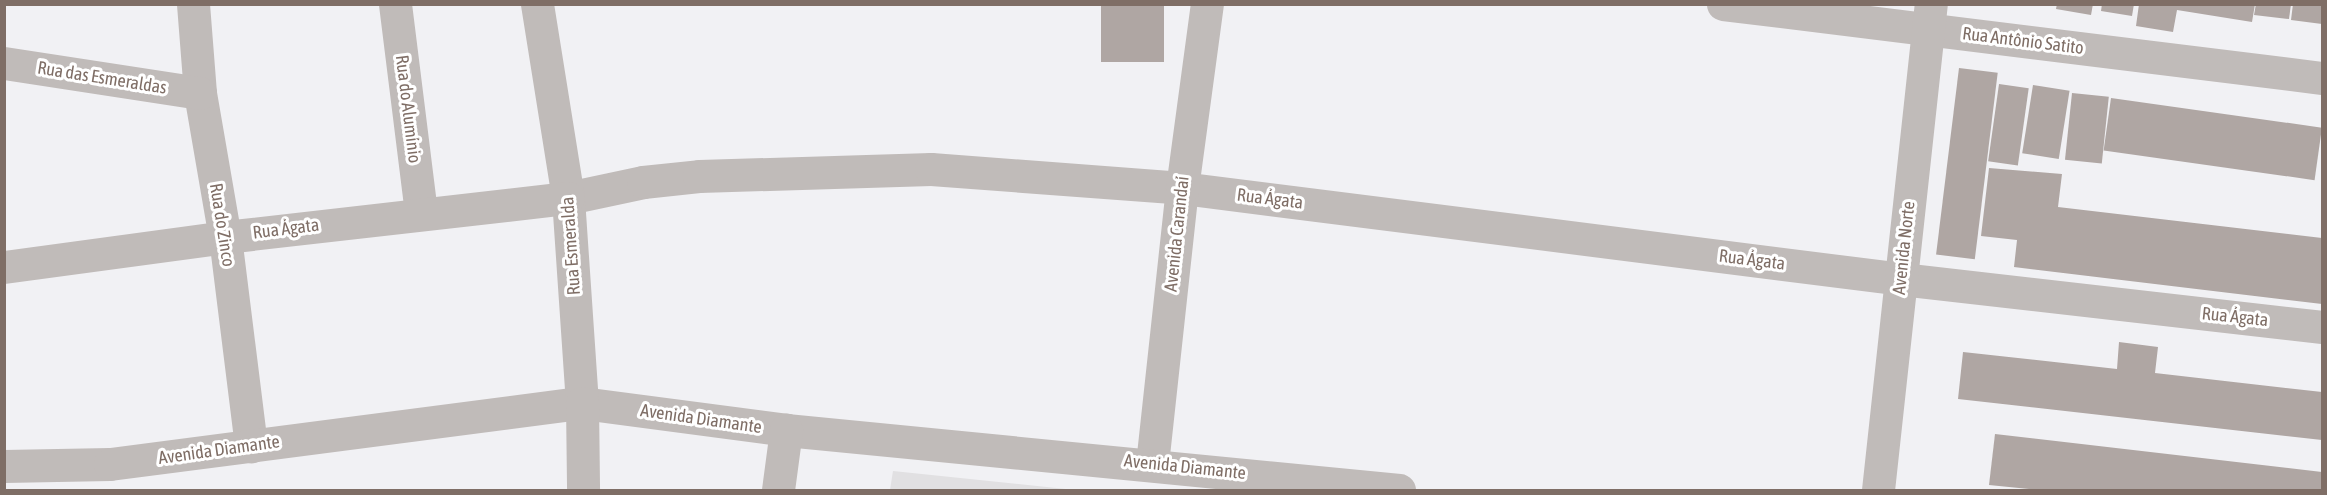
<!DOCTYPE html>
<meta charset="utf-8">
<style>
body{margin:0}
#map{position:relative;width:2327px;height:495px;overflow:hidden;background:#f1f1f4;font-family:"Asap Condensed",sans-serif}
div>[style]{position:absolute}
.built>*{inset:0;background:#e1e0e2}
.building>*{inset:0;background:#afa6a3;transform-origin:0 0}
.minor>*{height:33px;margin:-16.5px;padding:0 16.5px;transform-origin:16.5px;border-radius:16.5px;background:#c0bbb9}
.tertiary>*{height:33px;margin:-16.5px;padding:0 16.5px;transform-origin:16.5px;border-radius:16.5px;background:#c0bbb9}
span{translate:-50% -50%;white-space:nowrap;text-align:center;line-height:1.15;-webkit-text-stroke:6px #fff;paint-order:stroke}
.street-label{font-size:18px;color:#7f6e66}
.frame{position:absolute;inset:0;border:6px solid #7f6e66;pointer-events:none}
</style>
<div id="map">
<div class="built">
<i style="clip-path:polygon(893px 471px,1075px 490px,890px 490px)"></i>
</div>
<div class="building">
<i style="left:1101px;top:4px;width:63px;height:58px"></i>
<i style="clip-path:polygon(2057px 4px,2093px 4px,2091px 15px,2056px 9px)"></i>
<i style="clip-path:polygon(2102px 4px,2134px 4px,2132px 16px,2101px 11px)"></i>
<i style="clip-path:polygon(2139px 4px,2255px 4px,2252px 22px,2177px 10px,2173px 32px,2136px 26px)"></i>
<i style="clip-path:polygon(2256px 4px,2291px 4px,2289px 19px,2254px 15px)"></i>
<i style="clip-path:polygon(2293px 4px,2322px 4px,2322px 24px,2291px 20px)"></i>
<i style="left:1959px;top:68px;width:39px;height:188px;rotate:7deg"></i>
<i style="left:1999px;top:84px;width:30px;height:78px;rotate:8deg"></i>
<i style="left:2033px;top:85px;width:37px;height:69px;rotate:9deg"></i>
<i style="left:2072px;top:93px;width:37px;height:67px;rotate:6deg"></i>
<i style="left:2111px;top:98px;width:213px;height:53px;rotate:8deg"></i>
<i style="clip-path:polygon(1989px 168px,2062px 174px,2058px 207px,2322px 238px,2322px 304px,2014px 267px,2017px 240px,1981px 236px)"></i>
<i style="clip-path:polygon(2119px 342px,2158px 347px,2155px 373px,2322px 392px,2322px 440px,1958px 399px,1963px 352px,2117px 369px)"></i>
<i style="clip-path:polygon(1995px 434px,2322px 472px,2322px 490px,2039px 490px,1989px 485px)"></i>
</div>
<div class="minor">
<i style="left:193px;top:4px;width:89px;rotate:85.5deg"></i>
<i style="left:200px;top:93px;width:146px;rotate:80.2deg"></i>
<i style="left:225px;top:237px;width:211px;rotate:82.9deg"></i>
<i style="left:395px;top:4px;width:211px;rotate:82.9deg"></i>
<i style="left:1723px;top:4px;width:604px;rotate:7.04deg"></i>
<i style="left:4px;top:63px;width:198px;rotate:8.7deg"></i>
<i style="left:568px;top:198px;width:77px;rotate:-12deg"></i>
<i style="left:643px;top:182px;width:56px;rotate:-6.1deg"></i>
<i style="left:699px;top:176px;width:232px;rotate:-1.7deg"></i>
<i style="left:931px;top:169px;width:252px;rotate:4.3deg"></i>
<i style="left:1182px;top:188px;width:725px;rotate:7.21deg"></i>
<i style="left:1901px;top:279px;width:424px;rotate:6.5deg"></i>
<i style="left:1152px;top:464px;width:278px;rotate:-83.8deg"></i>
<i style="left:1182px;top:188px;width:186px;rotate:-82.3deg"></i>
<i style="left:4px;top:466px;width:106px;rotate:-1.1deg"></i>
<i style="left:110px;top:464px;width:476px;rotate:-7.4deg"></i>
<i style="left:582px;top:403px;width:206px;rotate:7.5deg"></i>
<i style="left:786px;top:430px;width:616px;rotate:5.59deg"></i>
<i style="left:778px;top:490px;width:61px;rotate:-82.4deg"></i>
<i style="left:1878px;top:490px;width:489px;rotate:-83.8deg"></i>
</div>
<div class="tertiary">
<i style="left:537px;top:4px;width:196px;rotate:80.9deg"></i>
<i style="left:568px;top:198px;width:205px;rotate:86.1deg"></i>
<i style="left:582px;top:403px;width:87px;rotate:89.3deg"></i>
<i style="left:4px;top:267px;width:223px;rotate:-7.7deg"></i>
<i style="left:225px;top:237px;width:345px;rotate:-6.5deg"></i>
</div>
<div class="street-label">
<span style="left:2023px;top:41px;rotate:7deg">Rua Antônio Satito</span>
<span style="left:102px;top:78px;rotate:9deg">Rua das Esmeraldas</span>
<span style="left:408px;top:109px;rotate:83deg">Rua do Alumínio</span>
<span style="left:1270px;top:199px;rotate:7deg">Rua Ágata</span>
<span style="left:222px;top:225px;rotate:81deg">Rua do Zinco</span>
<span style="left:286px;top:229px;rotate:-7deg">Rua Ágata</span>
<span style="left:1177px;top:234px;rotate:-84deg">Avenida Carandaí</span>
<span style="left:571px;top:246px;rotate:-94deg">Rua Esmeralda</span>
<span style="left:1904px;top:248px;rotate:-84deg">Avenida Norte</span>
<span style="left:1752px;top:260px;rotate:7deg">Rua Ágata</span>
<span style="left:2235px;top:317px;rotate:6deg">Rua Ágata</span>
<span style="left:701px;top:419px;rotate:8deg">Avenida Diamante</span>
<span style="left:219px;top:450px;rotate:-8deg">Avenida Diamante</span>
<span style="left:1185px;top:467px;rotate:6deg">Avenida Diamante</span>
</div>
<div class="frame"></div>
</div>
